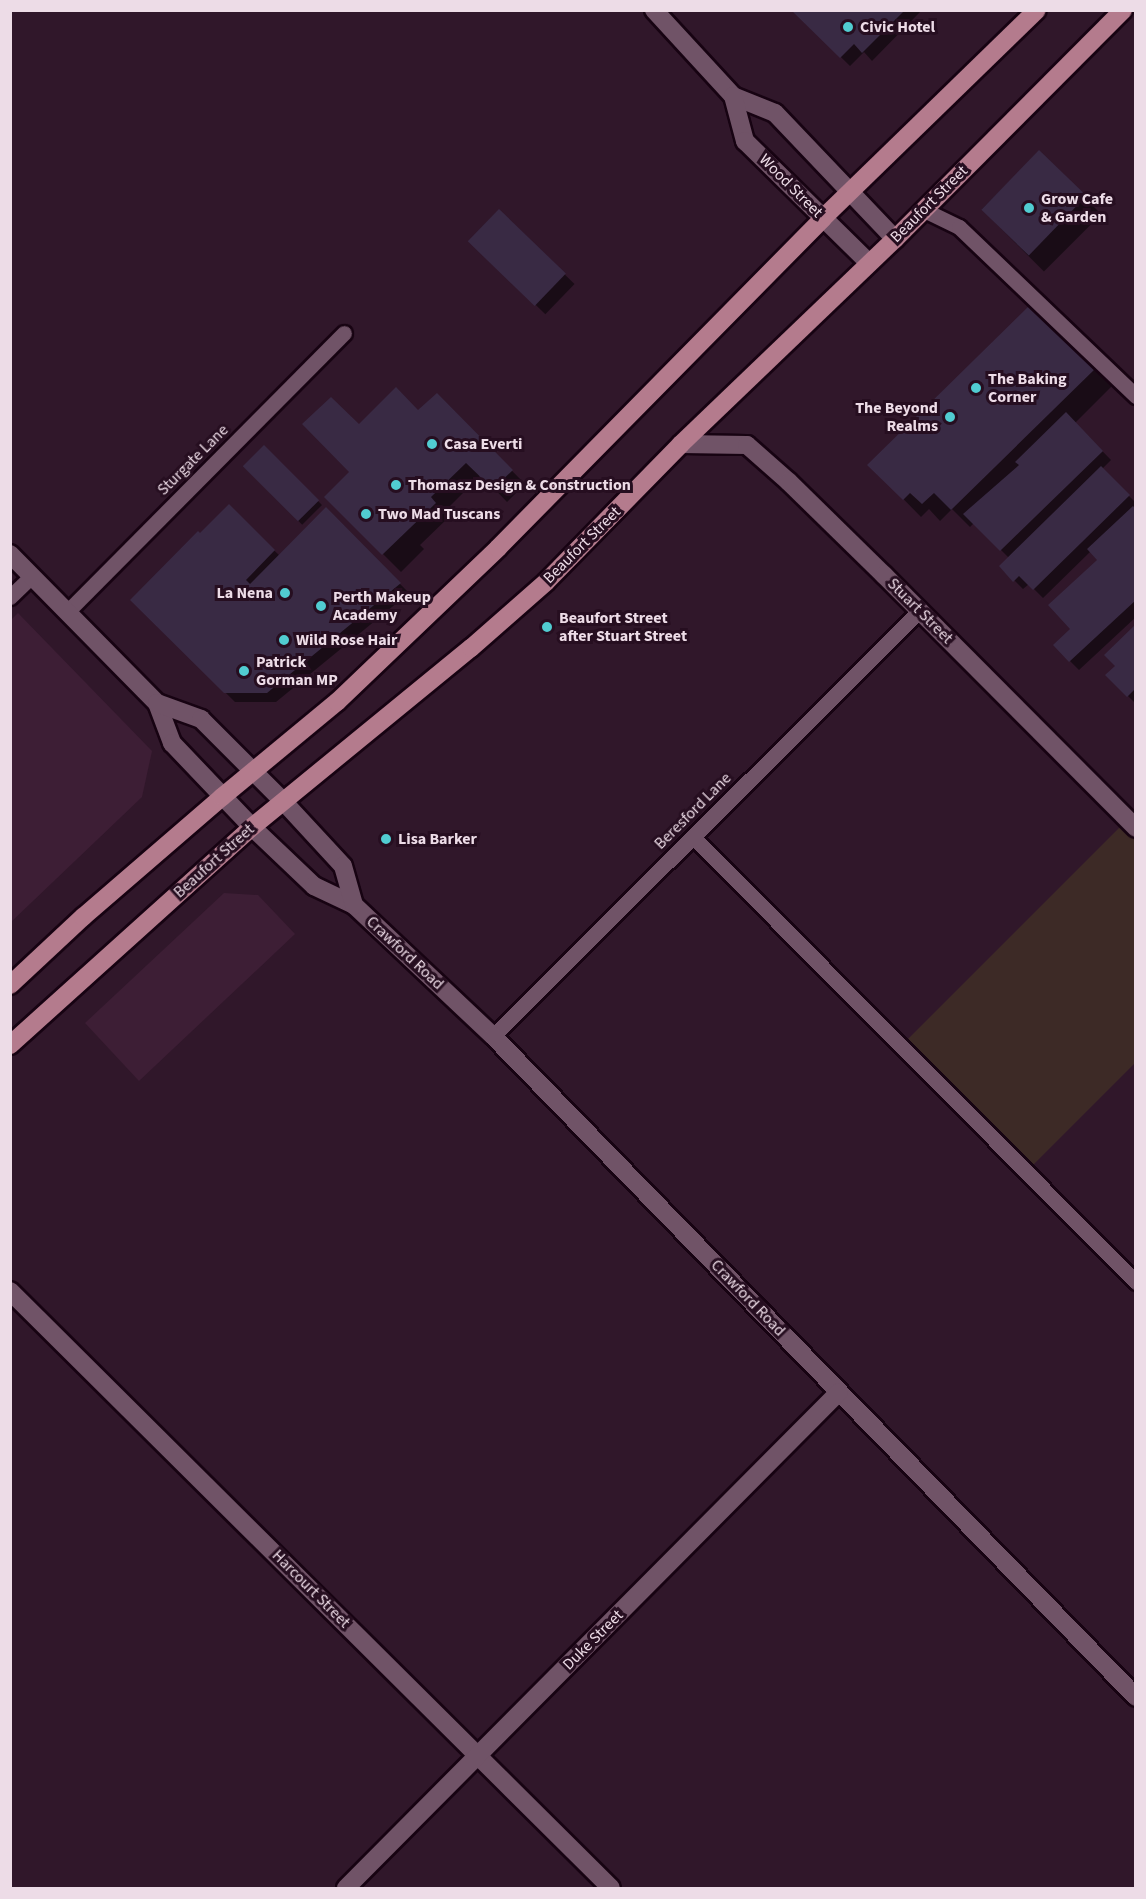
<!DOCTYPE html>
<style>
body{margin:0}
#map{position:relative;width:1146px;height:1899px;overflow:hidden;background:#30172a;font-family:"Source Sans 3",sans-serif}
div>[style]{position:absolute}
.built>*{inset:0;background:#3d1e35}
.green>*{inset:0;background:#3d2a26}
.shadow>*{inset:0;background:#0007;transform-origin:0 0}
.building>*{inset:0;background:#392a44;transform-origin:0 0}
.roads{filter:drop-shadow(2px 0 #170312) drop-shadow(-2px 0 #170312) drop-shadow(0 2px #170312) drop-shadow(0 -2px #170312)}
.lane>*{height:15px;margin:-7.5px;padding:0 7.5px;transform-origin:7.5px;border-radius:7.5px;background:#705367}
.street>*{height:18px;margin:-9px;padding:0 9px;transform-origin:9px;border-radius:9px;background:#705367}
.primary>*{height:18px;margin:-9px;padding:0 9px;transform-origin:9px;border-radius:9px;background:#b47b8d}
.dots>*{width:16px;height:16px;translate:-50% -50%;box-sizing:border-box;border:3px solid #260e20;border-radius:50%}
span{translate:-50% -50%;white-space:nowrap;text-align:center;line-height:1.15;-webkit-text-stroke:6px #260e20;paint-order:stroke}
.poi-label{font-size:16px;color:#eddce7;font-weight:700}
.left{translate:0 -50%;text-align:left}
.right{translate:-100% -50%;text-align:right}
.street-label{font-size:16px;color:#eddce7}
.frame{position:absolute;inset:0;border:12px solid #eddce7;pointer-events:none}
</style>
<div id="map">
<div class="built">
<i style="clip-path:polygon(18px 613px,152px 751px,142px 797px,11px 922px,10px 621px)"></i>
<i style="clip-path:polygon(224px 893px,258px 895px,295px 934px,139px 1081px,85px 1023px)"></i>
</div>
<div class="green">
<i style="clip-path:polygon(1127px 820px,1135px 828px,1135px 1063px,1026px 1172px,901px 1046px)"></i>
</div>
<div class="shadow">
<i style="clip-path:polygon(793px 10px,922px 10px,872px 61px,864px 52px,850px 66px)"></i>
<i style="left:1039px;top:152px;width:88px;height:81px;rotate:45deg"></i>
<i style="left:499px;top:211px;width:105px;height:42px;rotate:44deg"></i>
<i style="clip-path:polygon(1032px 305px,1112px 386px,1075px 423px,1111px 460px,1102px 469px,1136px 503px,1133px 509px,1136px 617px,1079px 670px,1070px 661px,1072px 629px,1099px 560px,1091px 551px,1043px 598px,1029px 584px,1023px 589px,1001px 567px,1009px 558px,974px 523px,970px 527px,952px 509px,940px 521px,929px 509px,921px 517px,870px 465px)"></i>
<i style="clip-path:polygon(437px 395px,525px 484px,507px 502px,481px 475px,444px 512px,449px 517px,420px 545px,424px 549px,401px 572px,326px 497px,349px 474px,359px 426px,419px 412px)"></i>
<i style="left:264px;top:447px;width:82px;height:28px;rotate:45deg"></i>
<i style="clip-path:polygon(229px 507px,280px 556px,326px 509px,409px 593px,276px 702px,235px 702px,132px 600px)"></i>
<i style="clip-path:polygon(1136px 626px,1136px 704px,1107px 675px,1117px 666px)"></i>
</div>
<div class="building">
<i style="clip-path:polygon(791px 10px,905px 10px,862px 53px,854px 44px,840px 58px)"></i>
<i style="left:1039px;top:150px;width:66px;height:83px;rotate:44deg"></i>
<i style="left:499px;top:209px;width:93px;height:45px;rotate:44deg"></i>
<i style="clip-path:polygon(1032px 303px,1096px 368px,951px 510px,934px 493px,922px 504px,910px 493px,903px 500px,867px 465px)"></i>
<i style="clip-path:polygon(396px 387px,418px 410px,437px 393px,513px 470px,493px 489px,466px 463px,431px 497px,436px 503px,382px 555px,324px 497px,349px 472px,302px 424px,331px 397px,359px 424px)"></i>
<i style="clip-path:polygon(1066px 412px,1103px 451px,1000px 551px,963px 514px,1019px 465px,1015px 462px)"></i>
<i style="left:264px;top:445px;width:78px;height:30px;rotate:45deg"></i>
<i style="clip-path:polygon(1101px 466px,1130px 495px,1033px 590px,1019px 576px,1013px 582px,999px 566px)"></i>
<i style="clip-path:polygon(229px 504px,275px 550px,246px 580px,250px 584px,326px 507px,401px 583px,267px 693px,224px 693px,130px 600px,198px 531px,200px 533px)"></i>
<i style="clip-path:polygon(1133px 506px,1136px 509px,1136px 600px,1069px 662px,1053px 645px,1070px 629px,1048px 605px,1097px 560px,1087px 549px)"></i>
<i style="clip-path:polygon(1136px 624px,1136px 688px,1127px 697px,1105px 675px,1115px 666px,1104px 655px)"></i>
</div>
<div class="roads">
<div class="lane">
<i style="left:924px;top:210px;width:39px;rotate:26deg"></i>
<i style="left:959px;top:227px;width:245px;rotate:43.7deg"></i>
<i style="left:10px;top:597px;width:30px;rotate:-44deg"></i>
<i style="left:67px;top:612px;width:393px;rotate:-45.2deg"></i>
<i style="left:693px;top:837px;width:628px;rotate:45.13deg"></i>
<i style="left:493px;top:1036px;width:602px;rotate:-44.93deg"></i>
</div>
<div class="street">
<i style="left:654px;top:10px;width:117px;rotate:47.4deg"></i>
<i style="left:733px;top:96px;width:45px;rotate:22deg"></i>
<i style="left:775px;top:113px;width:174px;rotate:46.4deg"></i>
<i style="left:733px;top:96px;width:47px;rotate:75.1deg"></i>
<i style="left:745px;top:141px;width:174px;rotate:44.5deg"></i>
<i style="left:681px;top:444px;width:66px;rotate:0.9deg"></i>
<i style="left:747px;top:445px;width:56px;rotate:41.4deg"></i>
<i style="left:789px;top:482px;width:133px;rotate:44.4deg"></i>
<i style="left:884px;top:575px;width:357px;rotate:45.1deg"></i>
<i style="left:10px;top:554px;width:209px;rotate:45.4deg"></i>
<i style="left:157px;top:703px;width:43px;rotate:69.4deg"></i>
<i style="left:172px;top:743px;width:116px;rotate:46.4deg"></i>
<i style="left:252px;top:827px;width:86px;rotate:43.6deg"></i>
<i style="left:314px;top:886px;width:44px;rotate:25.4deg"></i>
<i style="left:354px;top:905px;width:191px;rotate:43.3deg"></i>
<i style="left:493px;top:1036px;width:922px;rotate:45.79deg"></i>
<i style="left:157px;top:703px;width:47px;rotate:20deg"></i>
<i style="left:201px;top:719px;width:116px;rotate:45deg"></i>
<i style="left:283px;top:801px;width:88px;rotate:47.3deg"></i>
<i style="left:343px;top:866px;width:41px;rotate:74.2deg"></i>
<i style="left:10px;top:1291px;width:847px;rotate:44.81deg"></i>
<i style="left:346px;top:1888px;width:699px;rotate:-45.17deg"></i>
</div>
<div class="primary">
<i style="left:10px;top:985px;width:100px;rotate:-43deg"></i>
<i style="left:83px;top:917px;width:184px;rotate:-40.8deg"></i>
<i style="left:222px;top:797px;width:149px;rotate:-39.6deg"></i>
<i style="left:337px;top:702px;width:223px;rotate:-43.7deg"></i>
<i style="left:498px;top:548px;width:463px;rotate:-45.4deg"></i>
<i style="left:823px;top:218px;width:298px;rotate:-44.2deg"></i>
<i style="left:10px;top:1045px;width:326px;rotate:-42deg"></i>
<i style="left:252px;top:827px;width:283px;rotate:-39.3deg"></i>
<i style="left:471px;top:648px;width:100px;rotate:-41.3deg"></i>
<i style="left:546px;top:582px;width:193px;rotate:-45.6deg"></i>
<i style="left:681px;top:444px;width:296px;rotate:-43.8deg"></i>
<i style="left:895px;top:239px;width:323px;rotate:-45.1deg"></i>
</div>
</div>
<div class="dots">
<i style="left:848px;top:27px;background:#51ccd1"></i>
<i style="left:1029px;top:208px;background:#51ccd1"></i>
<i style="left:976px;top:388px;background:#51ccd1"></i>
<i style="left:950px;top:417px;background:#51ccd1"></i>
<i style="left:432px;top:444px;background:#51ccd1"></i>
<i style="left:396px;top:485px;background:#51ccd1"></i>
<i style="left:366px;top:514px;background:#51ccd1"></i>
<i style="left:285px;top:593px;background:#51ccd1"></i>
<i style="left:321px;top:606px;background:#51ccd1"></i>
<i style="left:547px;top:627px;background:#51ccd1"></i>
<i style="left:284px;top:640px;background:#51ccd1"></i>
<i style="left:244px;top:671px;background:#51ccd1"></i>
<i style="left:386px;top:839px;background:#51ccd1"></i>
</div>
<div class="poi-label">
<span class="left" style="left:860px;top:27px">Civic Hotel</span>
<span class="left" style="left:1041px;top:208px">Grow Cafe<br>&amp; Garden</span>
<span class="left" style="left:988px;top:388px">The Baking<br>Corner</span>
<span class="right" style="left:938px;top:417px">The Beyond<br>Realms</span>
<span class="left" style="left:444px;top:444px">Casa Everti</span>
<span class="left" style="left:408px;top:485px">Thomasz Design &amp; Construction</span>
<span class="left" style="left:378px;top:514px">Two Mad Tuscans</span>
<span class="right" style="left:273px;top:593px">La Nena</span>
<span class="left" style="left:333px;top:606px">Perth Makeup<br>Academy</span>
<span class="left" style="left:559px;top:627px">Beaufort Street<br>after Stuart Street</span>
<span class="left" style="left:296px;top:640px">Wild Rose Hair</span>
<span class="left" style="left:256px;top:671px">Patrick<br>Gorman MP</span>
<span class="left" style="left:398px;top:839px">Lisa Barker</span>
</div>
<div class="street-label">
<span style="left:791px;top:186px;rotate:45deg">Wood Street</span>
<span style="left:929px;top:204px;rotate:-45deg">Beaufort Street</span>
<span style="left:193px;top:460px;rotate:-45deg">Sturgate Lane</span>
<span style="left:582px;top:545px;rotate:-45deg">Beaufort Street</span>
<span style="left:920px;top:611px;rotate:45deg">Stuart Street</span>
<span style="left:693px;top:811px;rotate:-45deg">Beresford Lane</span>
<span style="left:214px;top:861px;rotate:-42deg">Beaufort Street</span>
<span style="left:405px;top:953px;rotate:43deg">Crawford Road</span>
<span style="left:748px;top:1298px;rotate:46deg">Crawford Road</span>
<span style="left:311px;top:1589px;rotate:45deg">Harcourt Street</span>
<span style="left:593px;top:1640px;rotate:-45deg">Duke Street</span>
</div>
<div class="frame"></div>
</div>
